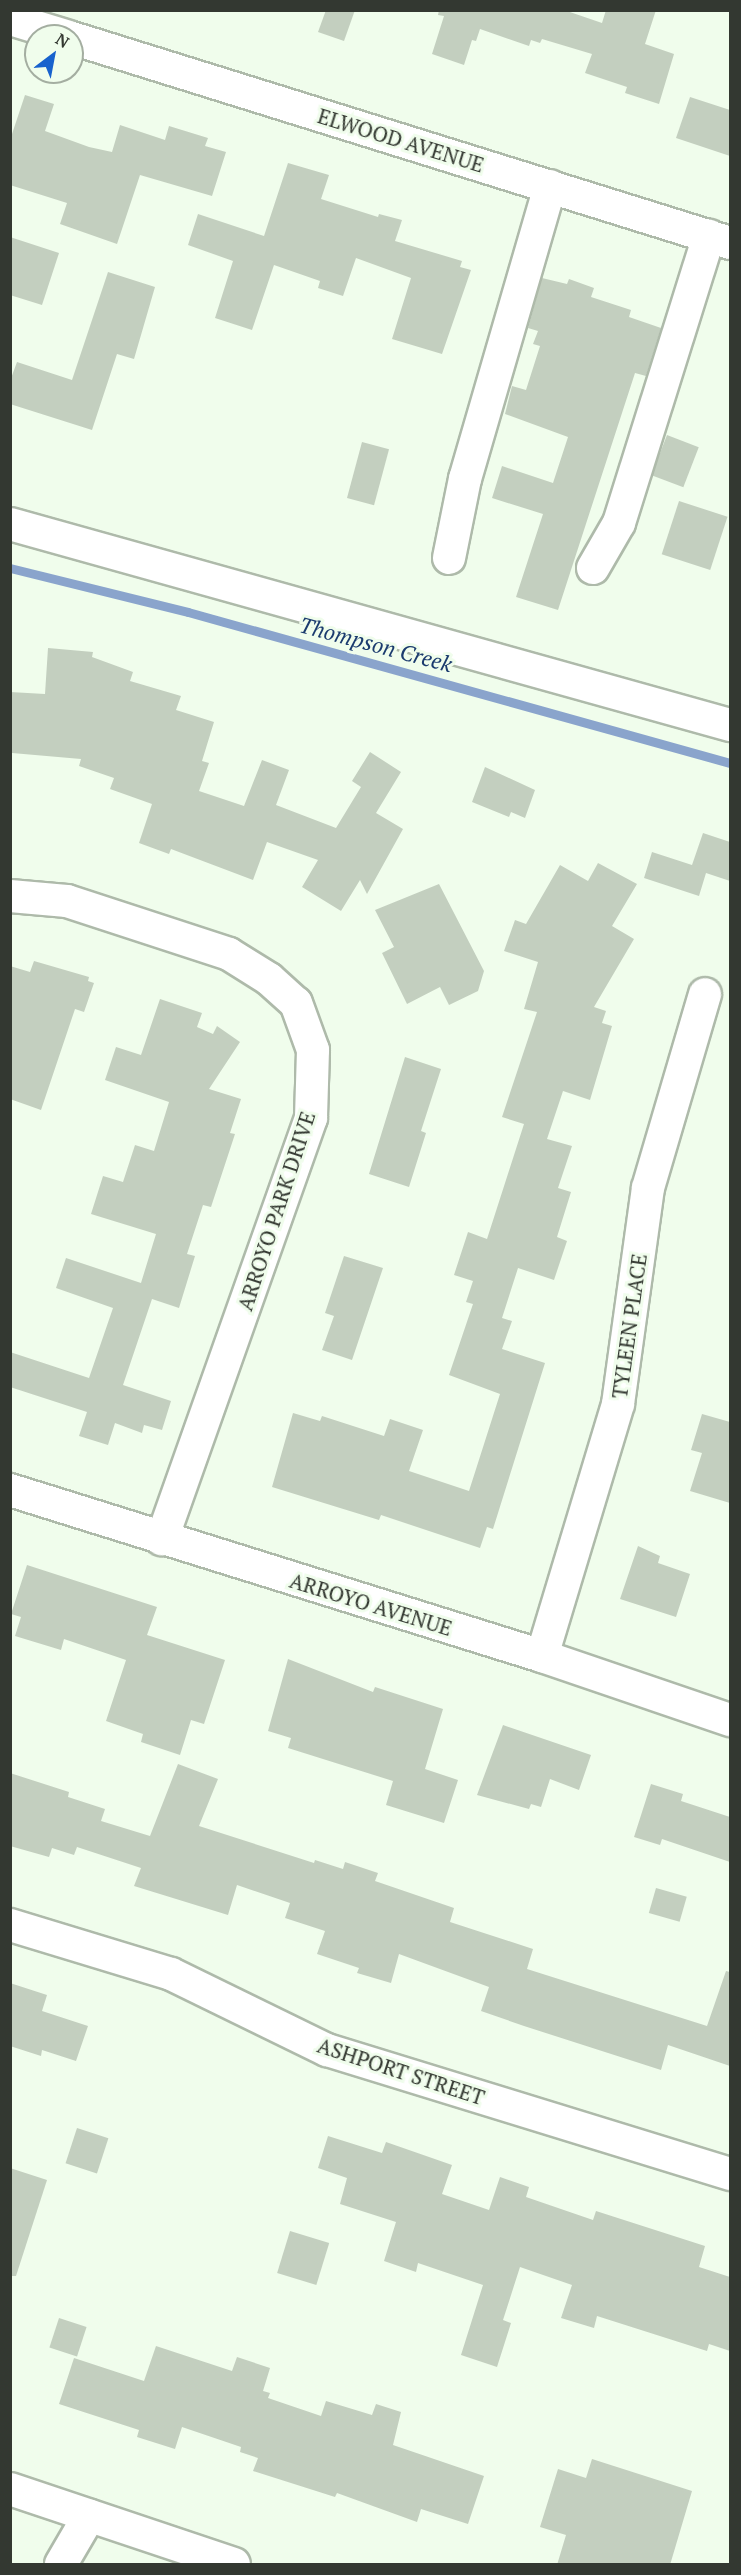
<!DOCTYPE html>
<style>
body{margin:0}
#map{position:relative;width:741px;height:2575px;overflow:hidden;background:#f0fdec;font-family:"PT Serif",serif}
div>[style]{position:absolute}
.stream>*{height:9px;margin:-4.5px;padding:0 4.5px;transform-origin:4.5px;border-radius:4.5px;background:#8aa4cc}
.building>*{inset:0;background:#c3cfbf;transform-origin:0 0}
.roads{filter:drop-shadow(2px 0 #aebaaa) drop-shadow(-2px 0 #aebaaa) drop-shadow(0 2px #aebaaa) drop-shadow(0 -2px #aebaaa)}
.minor>*{height:32px;margin:-16px;padding:0 16px;transform-origin:16px;border-radius:16px;background:#fff}
span{translate:-50% -50%;white-space:nowrap;text-align:center;line-height:1.15;-webkit-text-stroke:6px #f0fdec;paint-order:stroke}
.street-label{font-size:21px;color:#333831}
.water-label{font-size:22px;color:#1b3b6e;font-style:italic}
.frame{position:absolute;inset:0;border:12px solid #333831;pointer-events:none}
.north{position:absolute;left:24px;top:24px;width:60px;height:60px;box-sizing:border-box;background:#f0fdec;border:2px solid #a4aea1;border-radius:50%;rotate:32deg;font-size:16px;font-weight:700;line-height:24px;text-align:center;color:#333831}
.north::after{content:'';display:block;margin:auto;width:21px;height:27px;background:#1862cd;clip-path:polygon(50% 0,100% 100%,50% 72%,0 100%)}
</style>
<div id="map">
<div class="stream">
<i style="left:10px;top:568px;width:183px;rotate:13.9deg"></i>
<i style="left:188px;top:612px;width:563px;rotate:15.57deg"></i>
</div>
<div class="building">
<i style="clip-path:polygon(326px 10px,355px 10px,344px 41px,318px 32px)"></i>
<i style="clip-path:polygon(439px 10px,564px 10px,602px 23px,606px 10px,656px 10px,645px 44px,674px 54px,659px 104px,625px 93px,627px 87px,585px 73px,592px 54px,542px 39px,540px 43px,531px 40px,529px 46px,480px 29px,476px 41px,472px 40px,464px 65px,432px 54px,444px 16px,438px 15px)"></i>
<i style="clip-path:polygon(25px 95px,54px 104px,45px 131px,89px 147px,112px 152px,120px 125px,165px 140px,169px 126px,208px 138px,205px 146px,226px 152px,212px 196px,140px 175px,117px 244px,60px 224px,67px 203px,10px 185px,10px 140px)"></i>
<i style="clip-path:polygon(690px 97px,730px 110px,730px 156px,676px 138px)"></i>
<i style="clip-path:polygon(288px 163px,329px 175px,321px 199px,378px 217px,379px 214px,402px 220px,395px 241px,462px 261px,460px 267px,471px 270px,442px 354px,392px 339px,411px 278px,356px 258px,343px 296px,318px 288px,320px 281px,274px 265px,252px 330px,215px 318px,233px 261px,188px 245px,198px 214px,264px 236px)"></i>
<i style="clip-path:polygon(10px 237px,59px 253px,42px 305px,10px 295px)"></i>
<i style="clip-path:polygon(108px 272px,155px 287px,134px 359px,117px 354px,92px 430px,10px 404px,10px 381px,17px 362px,72px 380px)"></i>
<i style="clip-path:polygon(542px 278px,567px 284px,569px 279px,594px 288px,591px 297px,631px 310px,629px 317px,661px 328px,646px 376px,635px 373px,558px 610px,516px 597px,543px 514px,492px 498px,502px 466px,553px 483px,568px 437px,505px 414px,512px 386px,526px 390px,540px 346px,533px 344px,538px 331px,528px 328px)"></i>
<i style="left:667px;top:435px;width:34px;height:43px;rotate:21deg"></i>
<i style="left:362px;top:442px;width:28px;height:58px;rotate:15deg"></i>
<i style="left:679px;top:501px;width:51px;height:56px;rotate:18deg"></i>
<i style="clip-path:polygon(48px 648px,93px 652px,92px 657px,133px 672px,130px 681px,181px 696px,176px 710px,214px 722px,202px 761px,209px 763px,199px 791px,244px 806px,262px 760px,289px 770px,276px 805px,336px 828px,361px 787px,352px 781px,370px 752px,401px 772px,376px 813px,403px 829px,367px 894px,360px 880px,341px 911px,302px 887px,318px 860px,267px 842px,253px 880px,171px 849px,169px 854px,139px 843px,152px 804px,110px 789px,114px 778px,79px 766px,81px 759px,12px 753px,10px 692px,45px 694px)"></i>
<i style="clip-path:polygon(485px 767px,535px 790px,525px 818px,511px 812px,509px 817px,472px 802px)"></i>
<i style="clip-path:polygon(703px 833px,730px 842px,730px 881px,706px 873px,699px 896px,644px 878px,652px 852px,692px 865px)"></i>
<i style="clip-path:polygon(598px 863px,637px 884px,612px 926px,634px 939px,594px 1007px,606px 1011px,602px 1023px,612px 1026px,590px 1100px,563px 1091px,547px 1139px,572px 1146px,558px 1188px,571px 1192px,557px 1237px,567px 1241px,554px 1280px,518px 1268px,502px 1318px,512px 1321px,502px 1349px,545px 1363px,493px 1529px,487px 1527px,480px 1548px,381px 1515px,379px 1520px,272px 1487px,293px 1413px,320px 1421px,322px 1416px,384px 1436px,390px 1419px,423px 1430px,409px 1471px,469px 1491px,500px 1394px,449px 1375px,473px 1304px,466px 1302px,473px 1281px,454px 1275px,468px 1232px,487px 1239px,524px 1124px,502px 1117px,537px 1012px,524px 1009px,538px 962px,504px 951px,515px 920px,526px 924px,560px 865px,588px 881px)"></i>
<i style="clip-path:polygon(439px 884px,484px 971px,478px 991px,449px 1005px,440px 987px,407px 1004px,382px 953px,394px 947px,375px 910px)"></i>
<i style="clip-path:polygon(34px 961px,89px 977px,88px 981px,94px 983px,84px 1012px,75px 1009px,41px 1110px,10px 1099px,10px 966px,30px 972px)"></i>
<i style="clip-path:polygon(160px 999px,202px 1013px,197px 1027px,213px 1034px,217px 1026px,240px 1042px,209px 1089px,241px 1099px,230px 1133px,235px 1134px,211px 1207px,203px 1205px,187px 1254px,195px 1256px,179px 1308px,152px 1299px,123px 1385px,171px 1401px,162px 1430px,144px 1425px,142px 1433px,115px 1423px,108px 1445px,79px 1436px,87px 1412px,10px 1387px,10px 1352px,89px 1378px,113px 1308px,56px 1288px,66px 1258px,141px 1283px,156px 1234px,91px 1214px,103px 1176px,123px 1182px,135px 1145px,154px 1151px,169px 1102px,105px 1080px,116px 1047px,141px 1055px)"></i>
<i style="clip-path:polygon(405px 1057px,441px 1069px,421px 1131px,426px 1133px,409px 1187px,369px 1174px)"></i>
<i style="clip-path:polygon(344px 1256px,383px 1268px,352px 1360px,322px 1350px,334px 1316px,325px 1313px)"></i>
<i style="clip-path:polygon(702px 1414px,730px 1422px,730px 1503px,690px 1491px,702px 1453px,691px 1450px)"></i>
<i style="clip-path:polygon(638px 1546px,660px 1556px,658px 1563px,690px 1574px,676px 1617px,620px 1599px)"></i>
<i style="clip-path:polygon(27px 1565px,157px 1607px,147px 1635px,225px 1660px,204px 1724px,191px 1720px,180px 1755px,141px 1742px,143px 1734px,106px 1721px,126px 1660px,64px 1639px,61px 1650px,15px 1636px,21px 1617px,11px 1614px)"></i>
<i style="clip-path:polygon(288px 1659px,373px 1692px,375px 1687px,443px 1709px,425px 1769px,458px 1780px,444px 1823px,386px 1805px,393px 1781px,288px 1748px,291px 1738px,268px 1731px)"></i>
<i style="clip-path:polygon(503px 1725px,591px 1755px,579px 1790px,550px 1779px,541px 1807px,531px 1804px,529px 1809px,477px 1795px)"></i>
<i style="clip-path:polygon(178px 1764px,218px 1779px,199px 1826px,314px 1863px,315px 1860px,343px 1869px,345px 1862px,378px 1873px,375px 1881px,454px 1908px,450px 1922px,533px 1949px,527px 1969px,707px 2026px,726px 1971px,730px 1972px,730px 2066px,668px 2045px,661px 2070px,524px 2026px,481px 2011px,489px 1987px,399px 1954px,391px 1983px,357px 1973px,359px 1968px,317px 1954px,325px 1931px,285px 1918px,290px 1903px,237px 1885px,228px 1915px,134px 1886px,141px 1868px,77px 1847px,74px 1855px,52px 1848px,49px 1857px,10px 1846px,10px 1773px,69px 1792px,68px 1797px,105px 1809px,101px 1821px,150px 1836px)"></i>
<i style="clip-path:polygon(651px 1784px,683px 1794px,681px 1801px,730px 1817px,730px 1862px,662px 1839px,660px 1845px,634px 1837px)"></i>
<i style="left:656px;top:1888px;width:32px;height:26px;rotate:16deg"></i>
<i style="clip-path:polygon(10px 1983px,47px 1995px,42px 2011px,88px 2026px,76px 2061px,42px 2050px,41px 2056px,10px 2046px)"></i>
<i style="left:77px;top:2128px;width:33px;height:37px;rotate:18deg"></i>
<i style="clip-path:polygon(328px 2136px,382px 2153px,386px 2142px,452px 2165px,442px 2194px,489px 2210px,500px 2177px,529px 2187px,526px 2197px,593px 2220px,596px 2211px,705px 2246px,699px 2267px,730px 2277px,730px 2351px,709px 2344px,707px 2351px,597px 2316px,594px 2328px,561px 2318px,572px 2285px,520px 2267px,503px 2320px,511px 2323px,497px 2367px,461px 2355px,483px 2285px,418px 2263px,416px 2272px,384px 2261px,396px 2222px,340px 2204px,347px 2178px,318px 2168px)"></i>
<i style="clip-path:polygon(10px 2168px,47px 2180px,16px 2276px,10px 2276px)"></i>
<i style="left:290px;top:2231px;width:41px;height:44px;rotate:17deg"></i>
<i style="left:59px;top:2318px;width:29px;height:31px;rotate:18deg"></i>
<i style="clip-path:polygon(156px 2346px,232px 2371px,237px 2357px,270px 2368px,263px 2391px,270px 2393px,268px 2398px,321px 2416px,326px 2401px,372px 2415px,376px 2404px,401px 2412px,393px 2445px,484px 2476px,468px 2524px,421px 2509px,417px 2522px,337px 2493px,335px 2497px,253px 2471px,258px 2458px,240px 2452px,241px 2447px,182px 2427px,175px 2449px,137px 2437px,139px 2430px,59px 2404px,74px 2358px,144px 2381px)"></i>
<i style="clip-path:polygon(592px 2459px,692px 2491px,670px 2565px,557px 2565px,566px 2535px,540px 2527px,558px 2469px,586px 2478px)"></i>
</div>
<div class="roads">
<div class="minor">
<i style="left:10px;top:19px;width:59px;rotate:16.9deg"></i>
<i style="left:72px;top:38px;width:689px;rotate:17.3deg"></i>
<i style="left:10px;top:524px;width:748px;rotate:15.6deg"></i>
<i style="left:449px;top:558px;width:81px;rotate:-78.6deg"></i>
<i style="left:465px;top:479px;width:305px;rotate:-73.8deg"></i>
<i style="left:593px;top:568px;width:52px;rotate:-60deg"></i>
<i style="left:619px;top:523px;width:301px;rotate:-72.6deg"></i>
<i style="left:10px;top:896px;width:57px;rotate:5deg"></i>
<i style="left:67px;top:901px;width:170px;rotate:18.1deg"></i>
<i style="left:229px;top:954px;width:47px;rotate:32deg"></i>
<i style="left:269px;top:979px;width:36px;rotate:42deg"></i>
<i style="left:296px;top:1003px;width:50px;rotate:70.1deg"></i>
<i style="left:313px;top:1050px;width:68px;rotate:91.7deg"></i>
<i style="left:311px;top:1118px;width:447px;rotate:109.5deg"></i>
<i style="left:10px;top:1490px;width:557px;rotate:17.33deg"></i>
<i style="left:542px;top:1656px;width:199px;rotate:18.8deg"></i>
<i style="left:542px;top:1656px;width:263px;rotate:-73.2deg"></i>
<i style="left:618px;top:1404px;width:218px;rotate:-82.1deg"></i>
<i style="left:648px;top:1188px;width:202px;rotate:-73.6deg"></i>
<i style="left:10px;top:1925px;width:168px;rotate:16.9deg"></i>
<i style="left:171px;top:1974px;width:174px;rotate:26deg"></i>
<i style="left:327px;top:2050px;width:422px;rotate:17.1deg"></i>
<i style="left:10px;top:2489px;width:236px;rotate:18.5deg"></i>
<i style="left:61px;top:2564px;width:56px;rotate:-59.7deg"></i>
</div>
</div>
<div class="street-label">
<span style="left:401px;top:140px;rotate:17deg">ELWOOD AVENUE</span>
<span style="left:276px;top:1211px;rotate:-72deg">ARROYO PARK DRIVE</span>
<span style="left:629px;top:1326px;rotate:-82deg">TYLEEN PLACE</span>
<span style="left:371px;top:1604px;rotate:17deg">ARROYO AVENUE</span>
<span style="left:401px;top:2071px;rotate:18deg">ASHPORT STREET</span>
</div>
<div class="water-label">
<span style="left:376px;top:644px;rotate:15deg">Thompson Creek</span>
</div>
<div class="frame"></div>
<div class="north">N</div>
</div>
